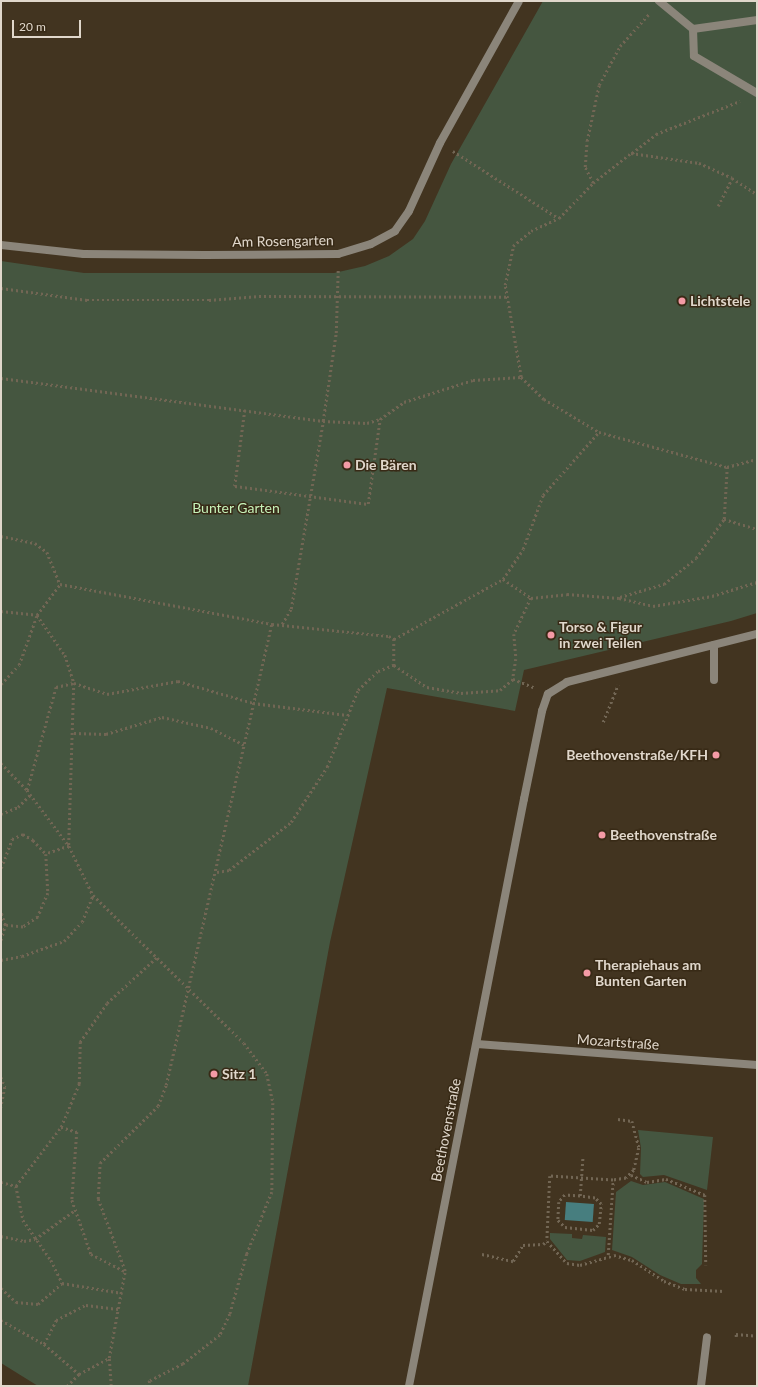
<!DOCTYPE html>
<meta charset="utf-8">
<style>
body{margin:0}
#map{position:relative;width:758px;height:1387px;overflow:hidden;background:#423420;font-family:Lato,sans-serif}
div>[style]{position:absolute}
.green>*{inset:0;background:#455640}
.water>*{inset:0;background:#477e7f;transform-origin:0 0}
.path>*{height:2.5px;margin-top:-1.25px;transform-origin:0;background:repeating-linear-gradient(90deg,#726654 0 2px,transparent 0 5px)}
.lane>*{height:8px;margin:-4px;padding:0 4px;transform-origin:4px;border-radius:4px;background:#8b857a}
.street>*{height:8px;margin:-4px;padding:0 4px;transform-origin:4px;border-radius:4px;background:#8b857a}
.dots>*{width:11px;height:11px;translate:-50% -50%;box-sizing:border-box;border:2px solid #382a16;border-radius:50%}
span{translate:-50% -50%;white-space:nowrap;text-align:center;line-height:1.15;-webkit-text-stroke:3px #382a16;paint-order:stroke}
.street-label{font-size:14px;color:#e0d7cb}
.poi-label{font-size:14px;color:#e0d7cb;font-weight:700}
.left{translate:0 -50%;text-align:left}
.right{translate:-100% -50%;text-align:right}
.park-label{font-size:14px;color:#c6f2b9}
.frame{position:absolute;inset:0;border:2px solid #e0d7cb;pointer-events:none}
.scale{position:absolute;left:12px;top:20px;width:69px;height:18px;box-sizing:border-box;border:2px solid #e0d7cb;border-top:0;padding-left:5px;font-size:12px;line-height:14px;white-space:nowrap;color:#e0d7cb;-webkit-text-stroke:3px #382a16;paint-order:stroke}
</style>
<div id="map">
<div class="green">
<i style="clip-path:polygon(543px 1px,757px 1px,757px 613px,731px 621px,524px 670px,515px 711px,387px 688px,330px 942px,248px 1386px,38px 1386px,1px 1363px,1px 261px,84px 273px,334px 273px,365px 266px,389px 256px,413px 239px,425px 221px,451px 164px)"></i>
<i style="clip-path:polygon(638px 1130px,713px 1137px,707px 1190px,664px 1175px,643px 1177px,640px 1174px,641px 1148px)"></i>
<i style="clip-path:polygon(631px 1181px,643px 1185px,665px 1182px,704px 1199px,702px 1264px,696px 1270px,696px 1278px,701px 1284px,681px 1284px,660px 1275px,632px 1257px,612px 1250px,616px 1192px)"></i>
<i style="clip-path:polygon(550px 1233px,572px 1234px,572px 1238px,582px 1239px,583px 1235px,606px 1237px,605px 1252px,580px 1261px,567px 1260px,550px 1239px)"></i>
</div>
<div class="water">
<i style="left:566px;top:1202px;width:28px;height:18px;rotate:4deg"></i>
</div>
<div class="path">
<i style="left:453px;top:151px;width:125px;rotate:32.5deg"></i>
<i style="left:632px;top:153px;width:31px;rotate:-38deg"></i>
<i style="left:656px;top:134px;width:90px;rotate:-21.4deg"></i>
<i style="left:593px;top:183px;width:18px;rotate:-117deg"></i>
<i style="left:585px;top:167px;width:26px;rotate:-86deg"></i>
<i style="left:587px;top:141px;width:57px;rotate:-77.9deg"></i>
<i style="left:599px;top:85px;width:44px;rotate:-61.7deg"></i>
<i style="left:620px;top:46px;width:43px;rotate:-47.8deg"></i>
<i style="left:718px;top:206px;width:31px;rotate:-63deg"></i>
<i style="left:1px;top:288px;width:87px;rotate:7.9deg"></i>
<i style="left:87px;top:300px;width:122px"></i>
<i style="left:209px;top:300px;width:50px;rotate:-4.6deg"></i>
<i style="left:259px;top:296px;width:248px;rotate:0.2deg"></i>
<i style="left:521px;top:377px;width:93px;rotate:-99.9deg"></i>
<i style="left:505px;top:285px;width:40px;rotate:-78deg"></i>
<i style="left:513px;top:246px;width:23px;rotate:-40deg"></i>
<i style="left:531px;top:231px;width:31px;rotate:-25deg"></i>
<i style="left:559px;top:218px;width:49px;rotate:-45.8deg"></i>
<i style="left:593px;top:183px;width:48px;rotate:-38.3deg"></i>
<i style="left:631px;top:153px;width:69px;rotate:8.4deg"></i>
<i style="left:699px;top:163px;width:36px;rotate:24deg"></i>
<i style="left:732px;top:178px;width:30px;rotate:33deg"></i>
<i style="left:1px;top:378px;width:325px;rotate:7.6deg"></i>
<i style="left:323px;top:421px;width:44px;rotate:2.6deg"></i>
<i style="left:367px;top:423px;width:14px;rotate:-17deg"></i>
<i style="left:380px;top:419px;width:29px;rotate:-35deg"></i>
<i style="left:404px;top:402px;width:72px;rotate:-17.7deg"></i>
<i style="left:473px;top:380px;width:48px;rotate:-3.6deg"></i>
<i style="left:521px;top:377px;width:32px;rotate:44deg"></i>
<i style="left:544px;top:399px;width:64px;rotate:31deg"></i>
<i style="left:599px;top:432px;width:133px;rotate:15.3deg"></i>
<i style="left:727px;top:467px;width:31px;rotate:-15deg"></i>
<i style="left:245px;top:410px;width:77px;rotate:97.5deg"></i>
<i style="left:235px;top:486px;width:134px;rotate:7.7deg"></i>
<i style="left:368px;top:504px;width:86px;rotate:-82deg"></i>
<i style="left:724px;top:519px;width:34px;rotate:17deg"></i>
<i style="left:1px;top:536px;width:35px;rotate:12deg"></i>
<i style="left:35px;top:543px;width:15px;rotate:37deg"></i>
<i style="left:47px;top:552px;width:35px;rotate:68deg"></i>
<i style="left:503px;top:579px;width:34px;rotate:34deg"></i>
<i style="left:531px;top:598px;width:36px;rotate:-6deg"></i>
<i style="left:567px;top:594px;width:52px;rotate:4.4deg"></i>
<i style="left:619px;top:598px;width:35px;rotate:13deg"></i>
<i style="left:653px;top:606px;width:60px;rotate:-9.6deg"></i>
<i style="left:712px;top:596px;width:47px;rotate:-17.3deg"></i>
<i style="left:620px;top:597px;width:46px;rotate:-16.5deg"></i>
<i style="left:664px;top:584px;width:41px;rotate:-39.1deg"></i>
<i style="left:696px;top:558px;width:48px;rotate:-54.3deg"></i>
<i style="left:724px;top:519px;width:52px;rotate:-86.7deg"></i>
<i style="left:531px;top:598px;width:40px;rotate:115deg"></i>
<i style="left:514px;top:634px;width:25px;rotate:85deg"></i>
<i style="left:516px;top:659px;width:20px;rotate:99deg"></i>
<i style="left:513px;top:679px;width:24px;rotate:22deg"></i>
<i style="left:1px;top:611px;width:36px;rotate:6deg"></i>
<i style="left:37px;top:615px;width:49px;rotate:55deg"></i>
<i style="left:65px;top:655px;width:29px;rotate:72deg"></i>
<i style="left:74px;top:683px;width:163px;rotate:91.8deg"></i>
<i style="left:69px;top:846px;width:24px;rotate:161deg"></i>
<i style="left:282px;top:624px;width:17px;rotate:-59deg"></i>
<i style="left:291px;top:609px;width:191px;rotate:-80.3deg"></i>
<i style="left:323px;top:421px;width:89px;rotate:-81.6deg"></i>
<i style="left:336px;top:333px;width:64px;rotate:-88.2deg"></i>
<i style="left:394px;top:639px;width:26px;rotate:90deg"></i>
<i style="left:394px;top:665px;width:40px;rotate:34deg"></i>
<i style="left:427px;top:687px;width:35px;rotate:10deg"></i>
<i style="left:461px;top:693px;width:39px;rotate:-4deg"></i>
<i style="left:500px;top:690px;width:17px;rotate:-40deg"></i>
<i style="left:1px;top:684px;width:26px;rotate:-47deg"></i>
<i style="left:19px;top:665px;width:53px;rotate:-70.2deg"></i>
<i style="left:37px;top:615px;width:39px;rotate:-53deg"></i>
<i style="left:60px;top:584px;width:216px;rotate:10.7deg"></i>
<i style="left:272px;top:624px;width:118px;rotate:5.9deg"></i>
<i style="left:389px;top:636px;width:6px;rotate:31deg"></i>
<i style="left:394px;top:639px;width:124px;rotate:-28.8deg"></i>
<i style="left:503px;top:579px;width:36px;rotate:-56deg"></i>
<i style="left:523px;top:549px;width:58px;rotate:-69.7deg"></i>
<i style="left:543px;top:495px;width:84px;rotate:-48.4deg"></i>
<i style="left:603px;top:722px;width:40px;rotate:-68deg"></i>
<i style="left:74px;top:733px;width:32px;rotate:2deg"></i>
<i style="left:106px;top:734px;width:59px;rotate:-16.9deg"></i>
<i style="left:162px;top:717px;width:50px;rotate:12.7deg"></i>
<i style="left:211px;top:728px;width:37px;rotate:27deg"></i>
<i style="left:1px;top:763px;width:37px;rotate:46deg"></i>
<i style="left:27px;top:790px;width:70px;rotate:53.1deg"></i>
<i style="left:69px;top:846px;width:55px;rotate:63.9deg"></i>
<i style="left:93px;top:895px;width:211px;rotate:44.4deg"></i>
<i style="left:244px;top:1043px;width:39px;rotate:53deg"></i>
<i style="left:267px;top:1074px;width:30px;rotate:78deg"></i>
<i style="left:273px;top:1103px;width:89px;rotate:90.6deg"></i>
<i style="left:272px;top:1192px;width:67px;rotate:112deg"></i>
<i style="left:247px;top:1254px;width:62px;rotate:105.8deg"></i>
<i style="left:230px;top:1314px;width:23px;rotate:115deg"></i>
<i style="left:220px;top:1335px;width:47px;rotate:141.9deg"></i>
<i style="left:183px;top:1364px;width:37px;rotate:153deg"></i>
<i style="left:150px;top:1381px;width:6px;rotate:121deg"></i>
<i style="left:27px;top:790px;width:107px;rotate:-74.3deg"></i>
<i style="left:56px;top:687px;width:18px;rotate:-13deg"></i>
<i style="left:74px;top:683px;width:35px;rotate:18deg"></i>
<i style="left:107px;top:694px;width:72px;rotate:-10.4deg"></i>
<i style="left:178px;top:681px;width:78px;rotate:16.3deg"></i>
<i style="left:253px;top:703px;width:95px;rotate:7.3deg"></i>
<i style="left:1px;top:814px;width:18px;rotate:-22deg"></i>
<i style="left:18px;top:807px;width:17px;rotate:-45deg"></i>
<i style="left:1px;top:868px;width:31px;rotate:-69deg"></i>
<i style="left:12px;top:839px;width:12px;rotate:-24deg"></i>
<i style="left:23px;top:834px;width:12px;rotate:31deg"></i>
<i style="left:33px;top:840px;width:19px;rotate:47deg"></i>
<i style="left:46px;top:854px;width:39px;rotate:87deg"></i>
<i style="left:48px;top:893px;width:26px;rotate:113deg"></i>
<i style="left:38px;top:917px;width:18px;rotate:146deg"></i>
<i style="left:23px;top:927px;width:18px;rotate:-174deg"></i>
<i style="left:5px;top:925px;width:13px;rotate:-108deg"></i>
<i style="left:217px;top:872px;width:12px;rotate:-9deg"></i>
<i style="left:229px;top:870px;width:78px;rotate:-37.7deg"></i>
<i style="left:291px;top:822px;width:66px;rotate:-56.8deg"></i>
<i style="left:327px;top:767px;width:83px;rotate:-68.1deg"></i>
<i style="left:358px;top:690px;width:28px;rotate:-44deg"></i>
<i style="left:378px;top:671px;width:17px;rotate:-21deg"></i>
<i style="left:1px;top:940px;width:16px;rotate:-75deg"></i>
<i style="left:1px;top:960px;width:21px;rotate:-11deg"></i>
<i style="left:22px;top:956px;width:45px;rotate:-19.7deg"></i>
<i style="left:64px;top:941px;width:26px;rotate:-47deg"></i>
<i style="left:82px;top:922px;width:29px;rotate:-68deg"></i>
<i style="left:1px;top:1077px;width:11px;rotate:68deg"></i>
<i style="left:5px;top:1087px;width:21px;rotate:101deg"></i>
<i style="left:618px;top:1119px;width:14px;rotate:8deg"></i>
<i style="left:632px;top:1121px;width:28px;rotate:75deg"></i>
<i style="left:639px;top:1148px;width:23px;rotate:103deg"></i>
<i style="left:634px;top:1170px;width:11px;rotate:135deg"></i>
<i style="left:626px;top:1178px;width:13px;rotate:171deg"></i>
<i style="left:613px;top:1180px;width:63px;rotate:-176.4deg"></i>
<i style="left:550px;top:1176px;width:65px;rotate:92.6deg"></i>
<i style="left:547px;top:1241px;width:30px;rotate:48deg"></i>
<i style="left:567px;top:1263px;width:13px;rotate:9deg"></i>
<i style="left:580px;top:1265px;width:35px;rotate:-16deg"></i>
<i style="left:614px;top:1255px;width:19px;rotate:16deg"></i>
<i style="left:632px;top:1260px;width:38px;rotate:33deg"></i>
<i style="left:664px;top:1281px;width:22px;rotate:21deg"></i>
<i style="left:685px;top:1289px;width:39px;rotate:3deg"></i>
<i style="left:61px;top:1127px;width:17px;rotate:17deg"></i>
<i style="left:77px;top:1132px;width:68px;rotate:94.2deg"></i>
<i style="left:72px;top:1200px;width:57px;rotate:70.6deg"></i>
<i style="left:91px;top:1254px;width:38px;rotate:27deg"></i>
<i style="left:631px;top:1175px;width:17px;rotate:24deg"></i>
<i style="left:647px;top:1182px;width:19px;rotate:-9deg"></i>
<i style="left:666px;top:1179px;width:42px;rotate:22.3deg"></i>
<i style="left:705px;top:1195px;width:70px;rotate:89.2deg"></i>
<i style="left:1px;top:1182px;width:16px;rotate:15deg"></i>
<i style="left:16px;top:1186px;width:74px;rotate:-52.7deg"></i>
<i style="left:61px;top:1127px;width:47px;rotate:-67.3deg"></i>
<i style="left:79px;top:1084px;width:42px;rotate:-88.6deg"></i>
<i style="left:80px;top:1042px;width:47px;rotate:-55.3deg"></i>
<i style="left:107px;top:1003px;width:67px;rotate:-42.6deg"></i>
<i style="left:16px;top:1186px;width:35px;rotate:78deg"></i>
<i style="left:23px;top:1220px;width:49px;rotate:55deg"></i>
<i style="left:51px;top:1260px;width:25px;rotate:64deg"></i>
<i style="left:580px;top:1196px;width:15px;rotate:-176deg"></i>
<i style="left:565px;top:1195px;width:9px;rotate:131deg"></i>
<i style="left:559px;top:1202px;width:18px;rotate:93deg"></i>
<i style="left:558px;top:1220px;width:10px;rotate:45deg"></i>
<i style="left:565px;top:1227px;width:28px;rotate:6deg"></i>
<i style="left:593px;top:1230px;width:8px;rotate:-45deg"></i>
<i style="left:599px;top:1224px;width:20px;rotate:-84deg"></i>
<i style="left:601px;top:1204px;width:8px;rotate:-135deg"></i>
<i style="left:595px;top:1198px;width:15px;rotate:-172deg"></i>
<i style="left:580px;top:1196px;width:39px;rotate:-86deg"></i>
<i style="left:1px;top:1236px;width:24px;rotate:12deg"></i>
<i style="left:24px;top:1241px;width:11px;rotate:-10deg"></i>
<i style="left:35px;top:1239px;width:49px;rotate:-35.9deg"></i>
<i style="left:482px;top:1254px;width:32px;rotate:13deg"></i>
<i style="left:513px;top:1261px;width:19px;rotate:-58deg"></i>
<i style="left:523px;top:1245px;width:20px;rotate:-3deg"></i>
<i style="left:543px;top:1244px;width:5px;rotate:-37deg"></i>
<i style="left:608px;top:1255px;width:75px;rotate:-86.2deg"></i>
<i style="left:1px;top:1288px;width:21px;rotate:43deg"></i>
<i style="left:16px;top:1302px;width:22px;rotate:5deg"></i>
<i style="left:38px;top:1304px;width:32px;rotate:-41deg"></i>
<i style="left:62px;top:1283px;width:61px;rotate:9.5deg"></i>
<i style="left:1px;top:1320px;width:49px;rotate:29.2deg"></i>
<i style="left:44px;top:1344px;width:46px;rotate:40.6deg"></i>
<i style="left:79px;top:1374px;width:34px;rotate:-28deg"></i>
<i style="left:736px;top:1337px;width:3px;rotate:-90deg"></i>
<i style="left:736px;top:1334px;width:21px;rotate:5deg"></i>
<i style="left:44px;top:1344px;width:27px;rotate:-63deg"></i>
<i style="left:56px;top:1320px;width:34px;rotate:-27deg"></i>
<i style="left:86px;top:1305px;width:34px;rotate:7deg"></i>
<i style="left:67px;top:1386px;width:17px;rotate:-45deg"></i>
<i style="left:111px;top:1386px;width:28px;rotate:-94deg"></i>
<i style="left:109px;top:1358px;width:88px;rotate:-79.6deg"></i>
<i style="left:125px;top:1271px;width:77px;rotate:-110.6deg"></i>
<i style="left:98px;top:1199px;width:36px;rotate:-87deg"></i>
<i style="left:100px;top:1163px;width:81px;rotate:-44.5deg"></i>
<i style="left:158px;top:1106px;width:22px;rotate:-69deg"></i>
<i style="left:166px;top:1085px;width:473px;rotate:-77.1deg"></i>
</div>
<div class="lane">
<i style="left:659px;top:1px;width:44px;rotate:39.5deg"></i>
<i style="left:693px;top:29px;width:27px;rotate:88deg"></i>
<i style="left:694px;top:56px;width:73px;rotate:30.4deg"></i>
<i style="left:693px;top:29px;width:65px;rotate:-8deg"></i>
<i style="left:714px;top:645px;width:35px;rotate:90deg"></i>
<i style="left:701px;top:1386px;width:49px;rotate:-83deg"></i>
</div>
<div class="street">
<i style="left:1px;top:245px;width:83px;rotate:6.2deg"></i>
<i style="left:84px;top:254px;width:120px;rotate:0.5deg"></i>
<i style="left:204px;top:255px;width:134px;rotate:-0.4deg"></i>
<i style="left:338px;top:254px;width:34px;rotate:-17deg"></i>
<i style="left:371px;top:244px;width:27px;rotate:-28deg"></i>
<i style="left:395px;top:231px;width:24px;rotate:-55deg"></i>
<i style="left:409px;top:211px;width:75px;rotate:-65.5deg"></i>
<i style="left:440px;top:143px;width:162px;rotate:-60.9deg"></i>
<i style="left:477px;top:1044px;width:281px;rotate:4.3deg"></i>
<i style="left:409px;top:1386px;width:598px;rotate:-78.92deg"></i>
<i style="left:524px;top:799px;width:90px;rotate:-78.4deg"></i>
<i style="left:542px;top:711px;width:18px;rotate:-71deg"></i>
<i style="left:548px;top:694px;width:22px;rotate:-32deg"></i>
<i style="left:567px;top:682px;width:196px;rotate:-14.2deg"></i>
</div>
<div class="dots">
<i style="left:682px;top:301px;background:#f49aa5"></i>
<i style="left:347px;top:465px;background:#f49aa5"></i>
<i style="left:551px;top:635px;background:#f49aa5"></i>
<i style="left:716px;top:755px;background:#f49aa5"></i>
<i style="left:602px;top:835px;background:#f49aa5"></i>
<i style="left:587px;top:973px;background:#f49aa5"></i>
<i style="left:214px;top:1074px;background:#f49aa5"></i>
</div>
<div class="street-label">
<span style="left:283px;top:241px;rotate:-1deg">Am Rosengarten</span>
<span style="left:618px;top:1042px;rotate:4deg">Mozartstraße</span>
<span style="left:446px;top:1130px;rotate:-79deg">Beethovenstraße</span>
</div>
<div class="poi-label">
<span class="left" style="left:690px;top:301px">Lichtstele</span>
<span class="left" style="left:355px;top:465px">Die Bären</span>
<span class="left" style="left:559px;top:635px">Torso &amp; Figur<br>in zwei Teilen</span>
<span class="right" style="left:708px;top:755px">Beethovenstraße/KFH</span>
<span class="left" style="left:610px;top:835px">Beethovenstraße</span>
<span class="left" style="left:595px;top:973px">Therapiehaus am<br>Bunten Garten</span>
<span class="left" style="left:222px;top:1074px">Sitz 1</span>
</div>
<div class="park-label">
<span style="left:236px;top:508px">Bunter Garten</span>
</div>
<div class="frame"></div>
<div class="scale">20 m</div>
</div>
